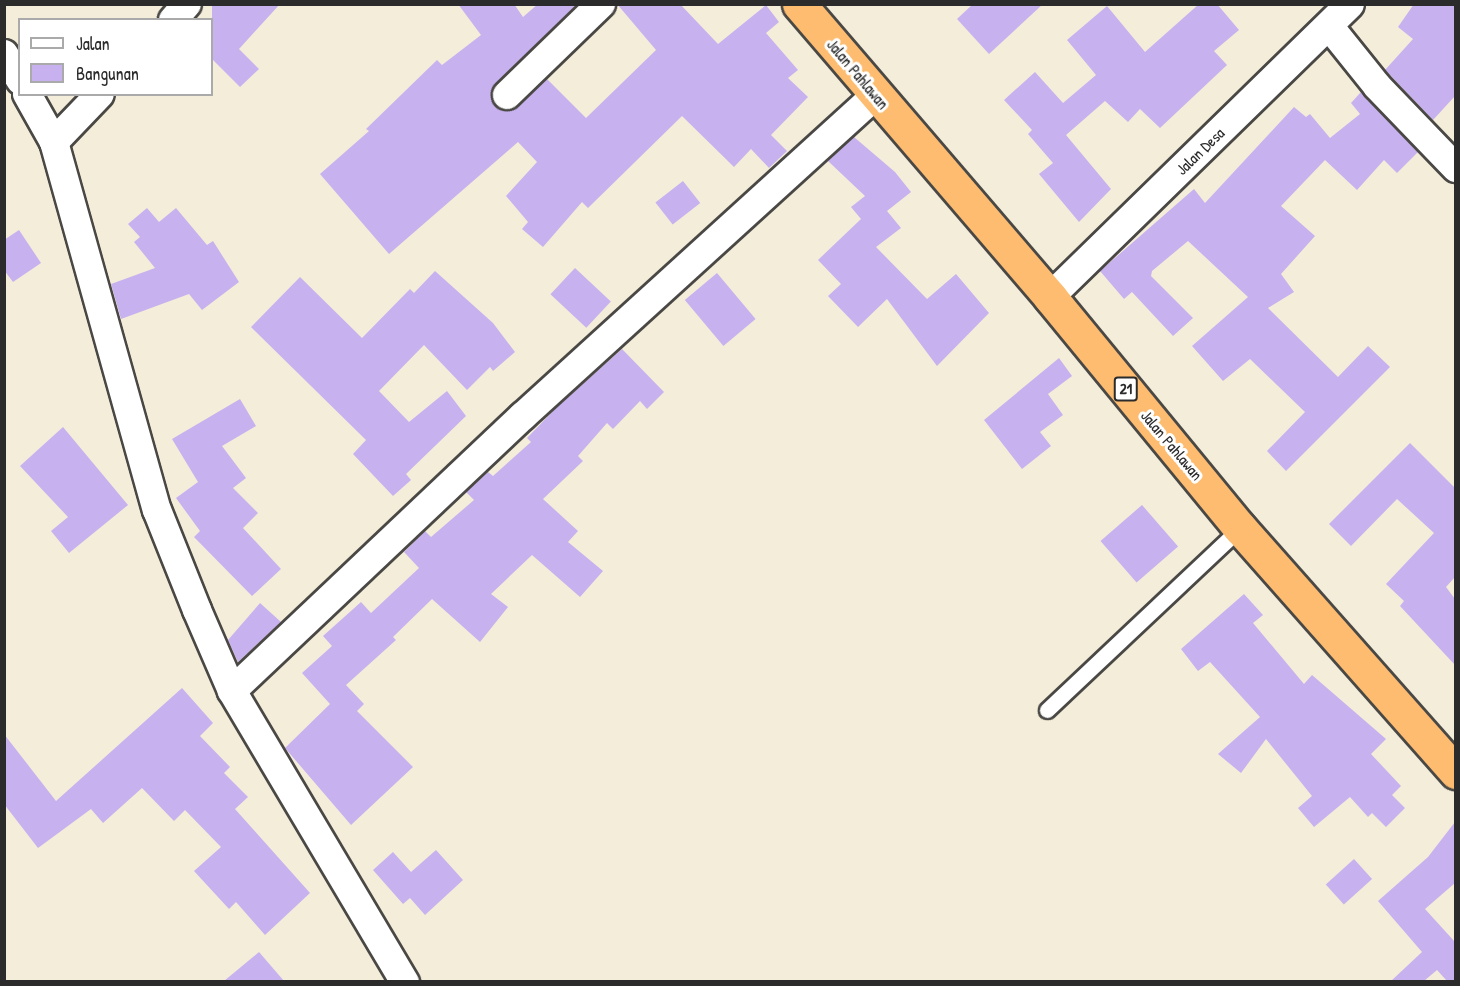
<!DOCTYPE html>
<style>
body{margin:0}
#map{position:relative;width:1460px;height:986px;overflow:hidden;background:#f4edda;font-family:"Patrick Hand",sans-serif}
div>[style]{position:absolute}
.building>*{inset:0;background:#c8b1ef;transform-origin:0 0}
.roads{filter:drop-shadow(2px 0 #494845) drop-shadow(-2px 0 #494845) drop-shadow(0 2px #494845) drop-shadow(0 -2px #494845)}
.service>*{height:15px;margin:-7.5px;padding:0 7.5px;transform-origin:7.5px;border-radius:7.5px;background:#fff}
.minor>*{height:28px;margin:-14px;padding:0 14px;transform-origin:14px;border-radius:14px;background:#fff}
.trunk>*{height:33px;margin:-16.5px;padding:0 16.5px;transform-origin:16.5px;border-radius:16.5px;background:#fdbc70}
span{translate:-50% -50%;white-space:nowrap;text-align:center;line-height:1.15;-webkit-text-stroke:6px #fff;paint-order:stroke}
.shield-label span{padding:2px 4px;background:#fff;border:2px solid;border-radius:4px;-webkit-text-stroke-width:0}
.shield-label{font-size:15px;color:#2b2b2b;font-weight:700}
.street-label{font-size:16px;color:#2b2b2b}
.frame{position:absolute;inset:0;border:6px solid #2b2b2b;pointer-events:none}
.legend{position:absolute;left:18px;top:18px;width:195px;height:78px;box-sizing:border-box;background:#fff;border:2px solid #aaa;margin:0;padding:8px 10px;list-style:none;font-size:18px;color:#2b2b2b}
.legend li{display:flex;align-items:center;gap:12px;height:30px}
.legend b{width:30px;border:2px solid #aaa}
</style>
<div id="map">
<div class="building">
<i style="clip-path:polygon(212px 4px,280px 4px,239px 49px,259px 69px,240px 87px,212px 59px)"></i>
<i style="clip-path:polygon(458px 4px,514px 4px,523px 17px,538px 4px,577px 4px,495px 84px,491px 100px,503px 111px,518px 107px,547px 79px,586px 118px,656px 50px,617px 4px,680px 4px,718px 44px,766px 5px,779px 22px,766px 33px,798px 70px,788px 78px,808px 97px,771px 135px,787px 151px,769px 168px,751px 149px,734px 167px,682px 116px,588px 208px,582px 202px,543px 247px,522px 229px,528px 222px,506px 196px,537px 162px,518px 142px,389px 254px,320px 174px,369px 131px,366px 129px,437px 60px,442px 65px,481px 35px)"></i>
<i style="clip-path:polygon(973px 4px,1043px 4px,989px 54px,957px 19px)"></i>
<i style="clip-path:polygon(1199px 4px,1217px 4px,1239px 30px,1214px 51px,1227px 65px,1160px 128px,1140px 109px,1128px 122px,1105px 101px,1066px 135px,1111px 189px,1079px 222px,1039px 174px,1053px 163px,1028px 134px,1032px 130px,1004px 100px,1035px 72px,1063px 103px,1096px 75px,1067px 40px,1107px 6px,1145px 52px)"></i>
<i style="clip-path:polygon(1414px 4px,1455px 4px,1455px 96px,1433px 120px,1385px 70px,1413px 39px,1398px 27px)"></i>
<i style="clip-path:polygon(1361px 92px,1418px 152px,1397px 173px,1384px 160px,1357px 190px,1325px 160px,1281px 206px,1315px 236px,1281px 274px,1294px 292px,1268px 308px,1338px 377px,1368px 346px,1390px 367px,1286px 471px,1267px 451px,1305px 412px,1250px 359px,1223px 381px,1192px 346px,1248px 297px,1188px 241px,1152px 271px,1151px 276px,1193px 318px,1173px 336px,1132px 292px,1124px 299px,1100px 271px,1194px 189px,1205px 203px,1294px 107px,1306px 117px,1310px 114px,1330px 138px,1360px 114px,1351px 103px)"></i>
<i style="clip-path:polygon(854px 137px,895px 172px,911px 192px,887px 211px,901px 228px,876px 247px,927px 299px,956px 274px,989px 313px,937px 366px,887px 299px,858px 327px,828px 296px,841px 284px,818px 260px,861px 219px,851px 207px,865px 196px,828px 161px)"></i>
<i style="left:683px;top:181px;width:28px;height:35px;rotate:52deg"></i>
<i style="clip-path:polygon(147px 208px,159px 222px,176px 208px,207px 245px,213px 241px,239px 282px,202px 310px,189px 294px,121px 319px,111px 284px,155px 268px,134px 242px,140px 237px,128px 224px)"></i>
<i style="clip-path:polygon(19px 230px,41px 263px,13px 282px,4px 270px,4px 240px)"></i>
<i style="left:575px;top:268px;width:49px;height:36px;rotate:43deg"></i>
<i style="clip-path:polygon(435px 271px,493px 323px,515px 352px,493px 371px,490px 367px,467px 390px,424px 345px,379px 391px,409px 422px,447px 391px,466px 416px,406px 474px,411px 480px,393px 496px,353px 454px,366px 440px,251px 327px,300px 277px,362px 338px,410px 289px,414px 293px)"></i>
<i style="left:717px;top:273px;width:60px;height:42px;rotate:50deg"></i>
<i style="clip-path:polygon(622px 349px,664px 392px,647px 409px,640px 401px,613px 429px,607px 423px,578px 456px,583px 461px,543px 499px,578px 531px,568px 542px,603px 571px,580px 597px,532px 555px,491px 594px,508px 607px,480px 642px,432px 599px,393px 637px,396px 640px,346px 685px,364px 704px,357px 711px,413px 767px,351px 825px,285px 748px,330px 704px,302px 673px,332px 646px,323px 636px,361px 602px,371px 613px,419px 568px,404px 552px,425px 531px,431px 537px,474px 500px,466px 492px,488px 472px,493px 476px,531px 442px,527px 438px,556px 408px)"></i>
<i style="clip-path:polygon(1059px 358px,1072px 376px,1048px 394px,1063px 415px,1040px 432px,1051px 446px,1022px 469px,984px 420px)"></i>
<i style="clip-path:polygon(240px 399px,256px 426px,222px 446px,246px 478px,233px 488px,258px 513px,243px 528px,281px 569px,252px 596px,194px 537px,200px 531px,176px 498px,198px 482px,172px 439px)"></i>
<i style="clip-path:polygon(63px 427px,128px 505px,69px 553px,51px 531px,68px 517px,20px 466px)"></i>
<i style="clip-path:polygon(1410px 443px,1455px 488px,1455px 577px,1446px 587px,1455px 599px,1455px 665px,1400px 606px,1404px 601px,1386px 584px,1434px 533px,1397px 499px,1351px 546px,1329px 524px)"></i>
<i style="left:1142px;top:505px;width:55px;height:55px;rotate:49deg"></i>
<i style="clip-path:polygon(1244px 594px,1263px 615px,1253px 623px,1304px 684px,1312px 675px,1386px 739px,1371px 754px,1401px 786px,1392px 795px,1405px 808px,1386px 827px,1372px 813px,1368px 817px,1350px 797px,1314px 827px,1298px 808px,1312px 796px,1266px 739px,1241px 773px,1218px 754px,1260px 717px,1210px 662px,1198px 671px,1181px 649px)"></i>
<i style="clip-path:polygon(260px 603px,281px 622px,238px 662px,228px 640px)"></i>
<i style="clip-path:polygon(182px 688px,213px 723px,200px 736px,230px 767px,224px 773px,248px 797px,235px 809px,310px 893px,265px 935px,236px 902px,229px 909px,194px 871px,221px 847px,185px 810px,174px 821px,142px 788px,103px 823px,91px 809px,38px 848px,4px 804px,4px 734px,56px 801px)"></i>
<i style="clip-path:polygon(1455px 822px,1455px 883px,1425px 909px,1455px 942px,1455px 981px,1447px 981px,1437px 970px,1424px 981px,1391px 981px,1422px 952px,1378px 901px,1428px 857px)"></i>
<i style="clip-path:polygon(436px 850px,463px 880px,425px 915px,410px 898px,403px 904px,373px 870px,393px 852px,411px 872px)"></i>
<i style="left:1354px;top:859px;width:27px;height:38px;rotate:48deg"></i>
<i style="clip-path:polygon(259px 952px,284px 981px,224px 981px)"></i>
</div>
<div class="roads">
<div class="service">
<i style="left:1047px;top:710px;width:265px;rotate:-43.3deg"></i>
</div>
<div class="minor">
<i style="left:173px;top:20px;width:21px;rotate:-49deg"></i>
<i style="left:1329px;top:26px;width:77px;rotate:51.3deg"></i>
<i style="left:1377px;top:86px;width:114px;rotate:46.1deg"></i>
<i style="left:4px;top:54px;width:31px;rotate:58deg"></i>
<i style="left:27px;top:94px;width:55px;rotate:60.6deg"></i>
<i style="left:54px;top:142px;width:382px;rotate:74.4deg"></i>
<i style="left:157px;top:510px;width:108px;rotate:68.2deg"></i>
<i style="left:197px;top:610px;width:88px;rotate:66.6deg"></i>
<i style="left:232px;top:691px;width:339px;rotate:59.3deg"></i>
<i style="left:507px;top:95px;width:131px;rotate:-44.1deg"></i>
<i style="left:54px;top:142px;width:66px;rotate:-46.2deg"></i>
<i style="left:1050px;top:297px;width:419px;rotate:-44.3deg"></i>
<i style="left:232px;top:691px;width:400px;rotate:-43.4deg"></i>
<i style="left:523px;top:416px;width:477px;rotate:-42.3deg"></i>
</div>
<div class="trunk">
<i style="left:799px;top:4px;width:386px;rotate:49.4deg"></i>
<i style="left:1050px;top:297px;width:299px;rotate:50.6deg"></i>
<i style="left:1240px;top:528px;width:326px;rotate:48.5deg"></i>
</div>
</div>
<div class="shield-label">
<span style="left:1126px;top:389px">21</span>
</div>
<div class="street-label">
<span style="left:858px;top:74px;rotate:50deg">Jalan Pahlawan</span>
<span style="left:1200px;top:151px;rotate:-44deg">Jalan Desa</span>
<span style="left:1172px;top:445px;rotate:50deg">Jalan Pahlawan</span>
</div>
<div class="frame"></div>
<ul class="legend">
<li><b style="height:8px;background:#fff"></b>Jalan</li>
<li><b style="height:16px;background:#c8b1ef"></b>Bangunan</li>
</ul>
</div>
